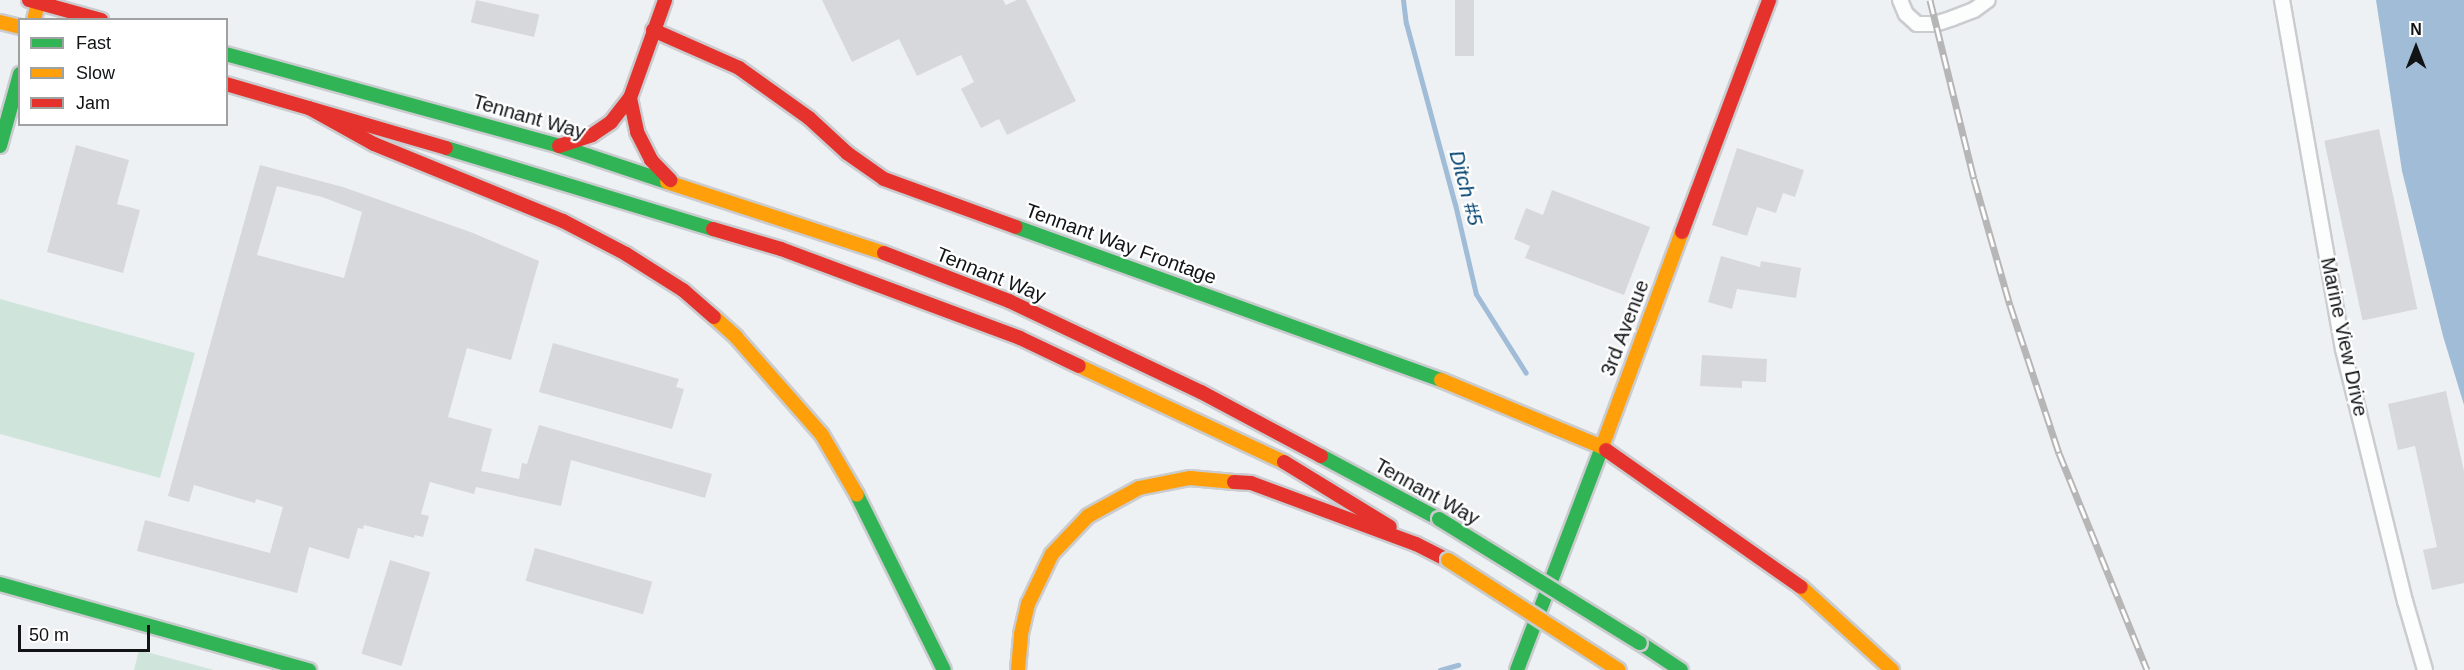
<!DOCTYPE html>
<style>
body{margin:0}
#map{position:relative;width:2464px;height:670px;overflow:hidden;background:#eef1f4;font-family:Arial,sans-serif}
div>[style]{position:absolute}
.green>*{inset:0;background:#cfe4db}
.water>*{inset:0;background:#a0bcd7}
.stream>*{height:5px;margin:-2.5px;padding:0 2.5px;transform-origin:2.5px;border-radius:2.5px;background:#a0bcd7}
.building>*{inset:0;background:#d6d8db;transform-origin:0 0}
.roads{filter:drop-shadow(2px 0 #cacccf) drop-shadow(-2px 0 #cacccf) drop-shadow(0 2px #cacccf) drop-shadow(0 -2px #cacccf)}
.street>*{height:14px;margin:-7px;padding:0 7px;transform-origin:7px;border-radius:7px;background:#fcfdfd}
.fast>*{height:14px;margin:-7px;padding:0 7px;transform-origin:7px;border-radius:7px;background:#30b455}
.slow>*{height:14px;margin:-7px;padding:0 7px;transform-origin:7px;border-radius:7px;background:#ff9f0a}
.jam>*{height:14px;margin:-7px;padding:0 7px;transform-origin:7px;border-radius:7px;background:#e5322d}
.rail>*{height:7px;margin-top:-3.5px;transform-origin:0;background:repeating-linear-gradient(90deg,#fff 0 14px,#b6b6b7 0 28px);box-sizing:border-box;border-block:2px solid #b6b6b7}
.bridges{filter:drop-shadow(2px 0 #c9cbcc) drop-shadow(-2px 0 #c9cbcc) drop-shadow(0 2px #c9cbcc) drop-shadow(0 -2px #c9cbcc)}
.fast-bridge>*{height:14px;margin:-7px;padding:0 7px;transform-origin:7px;border-radius:7px;background:#30b455}
.slow-bridge>*{height:14px;margin:-7px;padding:0 7px;transform-origin:7px;border-radius:7px;background:#ff9f0a}
span{translate:-50% -50%;white-space:nowrap;text-align:center;line-height:1.15;-webkit-text-stroke:4.5px #fff;paint-order:stroke}
.street-label{font-size:20px;color:#111315}
.water-label{font-size:21px;color:#014271;font-style:italic}
.legend{position:absolute;left:18px;top:18px;width:210px;height:108px;box-sizing:border-box;background:#fff;border:2px solid #a0a1a1;margin:0;padding:8px 10px;list-style:none;font-size:18px;color:#111315}
.legend li{display:flex;align-items:center;gap:12px;height:30px}
.legend b{width:30px;border:2px solid #a0a1a1}
.north{position:absolute;left:2386px;top:18px;width:60px;height:60px;-webkit-text-stroke:4px #fff;paint-order:stroke;rotate:0deg;font-size:16px;font-weight:700;line-height:24px;text-align:center;color:#111315}
.north::after{content:'';display:block;margin:auto;width:21px;height:27px;background:#111315;clip-path:polygon(50% 0,100% 100%,50% 72%,0 100%)}
.scale{position:absolute;left:18px;top:625px;width:132px;height:27px;box-sizing:border-box;border:3px solid #111315;border-top:0;padding-left:8px;font-size:18px;line-height:21px;white-space:nowrap;color:#111315;-webkit-text-stroke:4px #fff;paint-order:stroke}
</style>
<div id="map">
<div class="green">
<i style="clip-path:polygon(0 299px,195px 353px,160px 478px,0 434px)"></i>
<i style="clip-path:polygon(139px 650px,214px 670px,134px 670px)"></i>
</div>
<div class="water">
<i style="clip-path:polygon(2376px 0,2464px 0,2464px 405px,2443px 336px,2402px 171px)"></i>
</div>
<div class="stream">
<i style="left:1403px;top:0;width:23px;rotate:83deg"></i>
<i style="left:1406px;top:23px;width:188px;rotate:74.9deg"></i>
<i style="left:1455px;top:204px;width:92px;rotate:76.9deg"></i>
<i style="left:1476px;top:294px;width:93px;rotate:57.7deg"></i>
<i style="left:1440px;top:670px;width:19px;rotate:-16deg"></i>
</div>
<div class="building">
<i style="left:476px;top:0;width:65px;height:23px;rotate:13deg"></i>
<i style="clip-path:polygon(822px 0,1003px 0,1006px 5px,1017px 0,1026px 0,1076px 101px,1007px 135px,999px 119px,981px 128px,961px 89px,974px 82px,961px 55px,917px 76px,899px 39px,852px 62px)"></i>
<i style="left:1455px;top:0;width:19px;height:56px"></i>
<i style="left:2379px;top:129px;width:184px;height:56px;rotate:78deg"></i>
<i style="clip-path:polygon(76px 145px,129px 160px,117px 204px,140px 210px,123px 273px,47px 252px)"></i>
<i style="clip-path:polygon(1737px 148px,1804px 170px,1795px 197px,1783px 193px,1776px 213px,1757px 207px,1747px 236px,1712px 225px)"></i>
<i style="clip-path:polygon(evenodd,260px 165px,343px 187px,473px 233px,539px 261px,511px 360px,467px 348px,448px 417px,492px 429px,481px 471px,519px 479px,522px 463px,527px 464px,539px 425px,712px 474px,705px 498px,571px 460px,561px 506px,476px 487px,474px 494px,430px 482px,421px 514px,429px 516px,423px 537px,415px 535px,414px 538px,364px 525px,363px 529px,358px 528px,349px 559px,309px 547px,297px 593px,137px 551px,145px 520px,270px 553px,283px 507px,256px 499px,255px 503px,194px 485px,189px 502px,168px 496px,260px 165px,277px 186px,322px 197px,362px 212px,344px 278px,257px 255px,277px 186px)"></i>
<i style="clip-path:polygon(1552px 190px,1650px 227px,1624px 295px,1525px 258px,1530px 246px,1514px 239px,1526px 208px,1543px 215px)"></i>
<i style="clip-path:polygon(1721px 256px,1760px 267px,1761px 261px,1801px 268px,1796px 298px,1737px 289px,1732px 309px,1708px 302px)"></i>
<i style="clip-path:polygon(553px 343px,679px 379px,676px 387px,684px 389px,672px 429px,539px 392px)"></i>
<i style="clip-path:polygon(1702px 355px,1767px 359px,1766px 382px,1742px 381px,1742px 388px,1700px 386px)"></i>
<i style="clip-path:polygon(2446px 391px,2464px 471px,2464px 583px,2432px 590px,2423px 550px,2437px 547px,2415px 446px,2398px 450px,2388px 404px)"></i>
<i style="left:535px;top:548px;width:122px;height:34px;rotate:16deg"></i>
<i style="left:390px;top:560px;width:42px;height:98px;rotate:17deg"></i>
</div>
<div class="roads">
<div class="street">
<i style="left:1900px;top:0;width:15px;rotate:67deg"></i>
<i style="left:1906px;top:14px;width:15px;rotate:42deg"></i>
<i style="left:1917px;top:24px;width:18px"></i>
<i style="left:1935px;top:24px;width:19px;rotate:-18deg"></i>
<i style="left:1953px;top:18px;width:22px;rotate:-21deg"></i>
<i style="left:1974px;top:10px;width:17px;rotate:-36deg"></i>
<i style="left:2282px;top:0;width:354px;rotate:80.1deg"></i>
<i style="left:2343px;top:349px;width:260px;rotate:76.2deg"></i>
<i style="left:2405px;top:601px;width:72px;rotate:73.8deg"></i>
</div>
<div class="fast">
<i style="left:226px;top:54px;width:345px;rotate:15.4deg"></i>
<i style="left:559px;top:146px;width:114px;rotate:18.4deg"></i>
<i style="left:0;top:146px;width:75px;rotate:-74.5deg"></i>
<i style="left:446px;top:148px;width:279px;rotate:16.9deg"></i>
<i style="left:1016px;top:227px;width:452px;rotate:19.8deg"></i>
<i style="left:1321px;top:456px;width:134px;rotate:28.1deg"></i>
<i style="left:857px;top:495px;width:195px;rotate:63.6deg"></i>
<i style="left:0;top:584px;width:321px;rotate:15.6deg"></i>
<i style="left:1640px;top:643px;width:49px;rotate:33.4deg"></i>
<i style="left:1517px;top:670px;width:239px;rotate:-69.1deg"></i>
<i style="left:1602px;top:447px;width:5px;rotate:37deg"></i>
</div>
<div class="slow">
<i style="left:34px;top:20px;width:17px;rotate:-77deg"></i>
<i style="left:0;top:22px;width:21px;rotate:14deg"></i>
<i style="left:667px;top:182px;width:228px;rotate:18.1deg"></i>
<i style="left:714px;top:317px;width:30px;rotate:42deg"></i>
<i style="left:736px;top:337px;width:130px;rotate:48.7deg"></i>
<i style="left:822px;top:435px;width:69px;rotate:59.7deg"></i>
<i style="left:1079px;top:366px;width:226px;rotate:25.1deg"></i>
<i style="left:1441px;top:380px;width:174px;rotate:22.6deg"></i>
<i style="left:1602px;top:447px;width:229px;rotate:-69.6deg"></i>
<i style="left:1801px;top:587px;width:123px;rotate:42.4deg"></i>
<i style="left:1018px;top:670px;width:36px;rotate:-85deg"></i>
<i style="left:1021px;top:634px;width:31px;rotate:-77deg"></i>
<i style="left:1028px;top:604px;width:55px;rotate:-64.4deg"></i>
<i style="left:1052px;top:554px;width:52px;rotate:-46.5deg"></i>
<i style="left:1088px;top:516px;width:58px;rotate:-28.8deg"></i>
<i style="left:1139px;top:488px;width:52px;rotate:-11.1deg"></i>
<i style="left:1190px;top:478px;width:44px;rotate:5.2deg"></i>
</div>
<div class="jam">
<i style="left:29px;top:0;width:75px;rotate:15.5deg"></i>
<i style="left:653px;top:30px;width:94px;rotate:23.8deg"></i>
<i style="left:739px;top:68px;width:86px;rotate:35.5deg"></i>
<i style="left:809px;top:118px;width:52px;rotate:42.6deg"></i>
<i style="left:847px;top:153px;width:45px;rotate:35.1deg"></i>
<i style="left:884px;top:179px;width:140px;rotate:20deg"></i>
<i style="left:226px;top:84px;width:229px;rotate:16.2deg"></i>
<i style="left:630px;top:98px;width:104px;rotate:-70.3deg"></i>
<i style="left:630px;top:98px;width:35px;rotate:78deg"></i>
<i style="left:637px;top:132px;width:31px;rotate:63deg"></i>
<i style="left:651px;top:160px;width:28px;rotate:46deg"></i>
<i style="left:309px;top:108px;width:74px;rotate:29deg"></i>
<i style="left:374px;top:144px;width:204px;rotate:22.2deg"></i>
<i style="left:563px;top:221px;width:71px;rotate:27.6deg"></i>
<i style="left:626px;top:254px;width:67px;rotate:32.3deg"></i>
<i style="left:683px;top:290px;width:41px;rotate:41.1deg"></i>
<i style="left:559px;top:146px;width:35px;rotate:-18deg"></i>
<i style="left:592px;top:135px;width:23px;rotate:-34deg"></i>
<i style="left:611px;top:122px;width:31px;rotate:-52deg"></i>
<i style="left:713px;top:229px;width:71px;rotate:16.4deg"></i>
<i style="left:781px;top:249px;width:255px;rotate:20.4deg"></i>
<i style="left:1020px;top:338px;width:65px;rotate:25.4deg"></i>
<i style="left:1682px;top:232px;width:248px;rotate:-69.4deg"></i>
<i style="left:884px;top:253px;width:134px;rotate:21deg"></i>
<i style="left:1009px;top:301px;width:212px;rotate:25.4deg"></i>
<i style="left:1201px;top:392px;width:136px;rotate:28.1deg"></i>
<i style="left:1606px;top:450px;width:238px;rotate:35.1deg"></i>
<i style="left:1284px;top:462px;width:124px;rotate:31.5deg"></i>
<i style="left:1234px;top:482px;width:17px;rotate:3deg"></i>
<i style="left:1251px;top:483px;width:176px;rotate:20.3deg"></i>
<i style="left:1416px;top:544px;width:36px;rotate:27deg"></i>
</div>
</div>
<div class="rail">
<i style="left:1930px;top:0;width:184px;rotate:76.2deg"></i>
<i style="left:1974px;top:179px;width:131px;rotate:74.1deg"></i>
<i style="left:2010px;top:305px;width:156px;rotate:71.7deg"></i>
<i style="left:2059px;top:453px;width:234px;rotate:67.9deg"></i>
</div>
<div class="bridges">
<div class="fast-bridge">
<i style="left:1439px;top:519px;width:236px;rotate:31.7deg"></i>
</div>
<div class="slow-bridge">
<i style="left:1448px;top:560px;width:203px;rotate:32.8deg"></i>
</div>
</div>
<div class="street-label">
<span style="left:529px;top:117px;rotate:16deg">Tennant Way</span>
<span style="left:1121px;top:244px;rotate:20deg">Tennant Way Frontage</span>
<span style="left:991px;top:275px;rotate:22deg">Tennant Way</span>
<span style="left:1625px;top:328px;rotate:-69deg">3rd Avenue</span>
<span style="left:2344px;top:337px;rotate:78deg">Marine View Drive</span>
<span style="left:1427px;top:492px;rotate:29deg">Tennant Way</span>
</div>
<div class="water-label">
<span style="left:1466px;top:188px;rotate:75deg">Ditch #5</span>
</div>
<ul class="legend">
<li><b style="height:8px;background:#30b455"></b>Fast</li>
<li><b style="height:8px;background:#ff9f0a"></b>Slow</li>
<li><b style="height:8px;background:#e5322d"></b>Jam</li>
</ul>
<div class="north">N</div>
<div class="scale">50 m</div>
</div>
